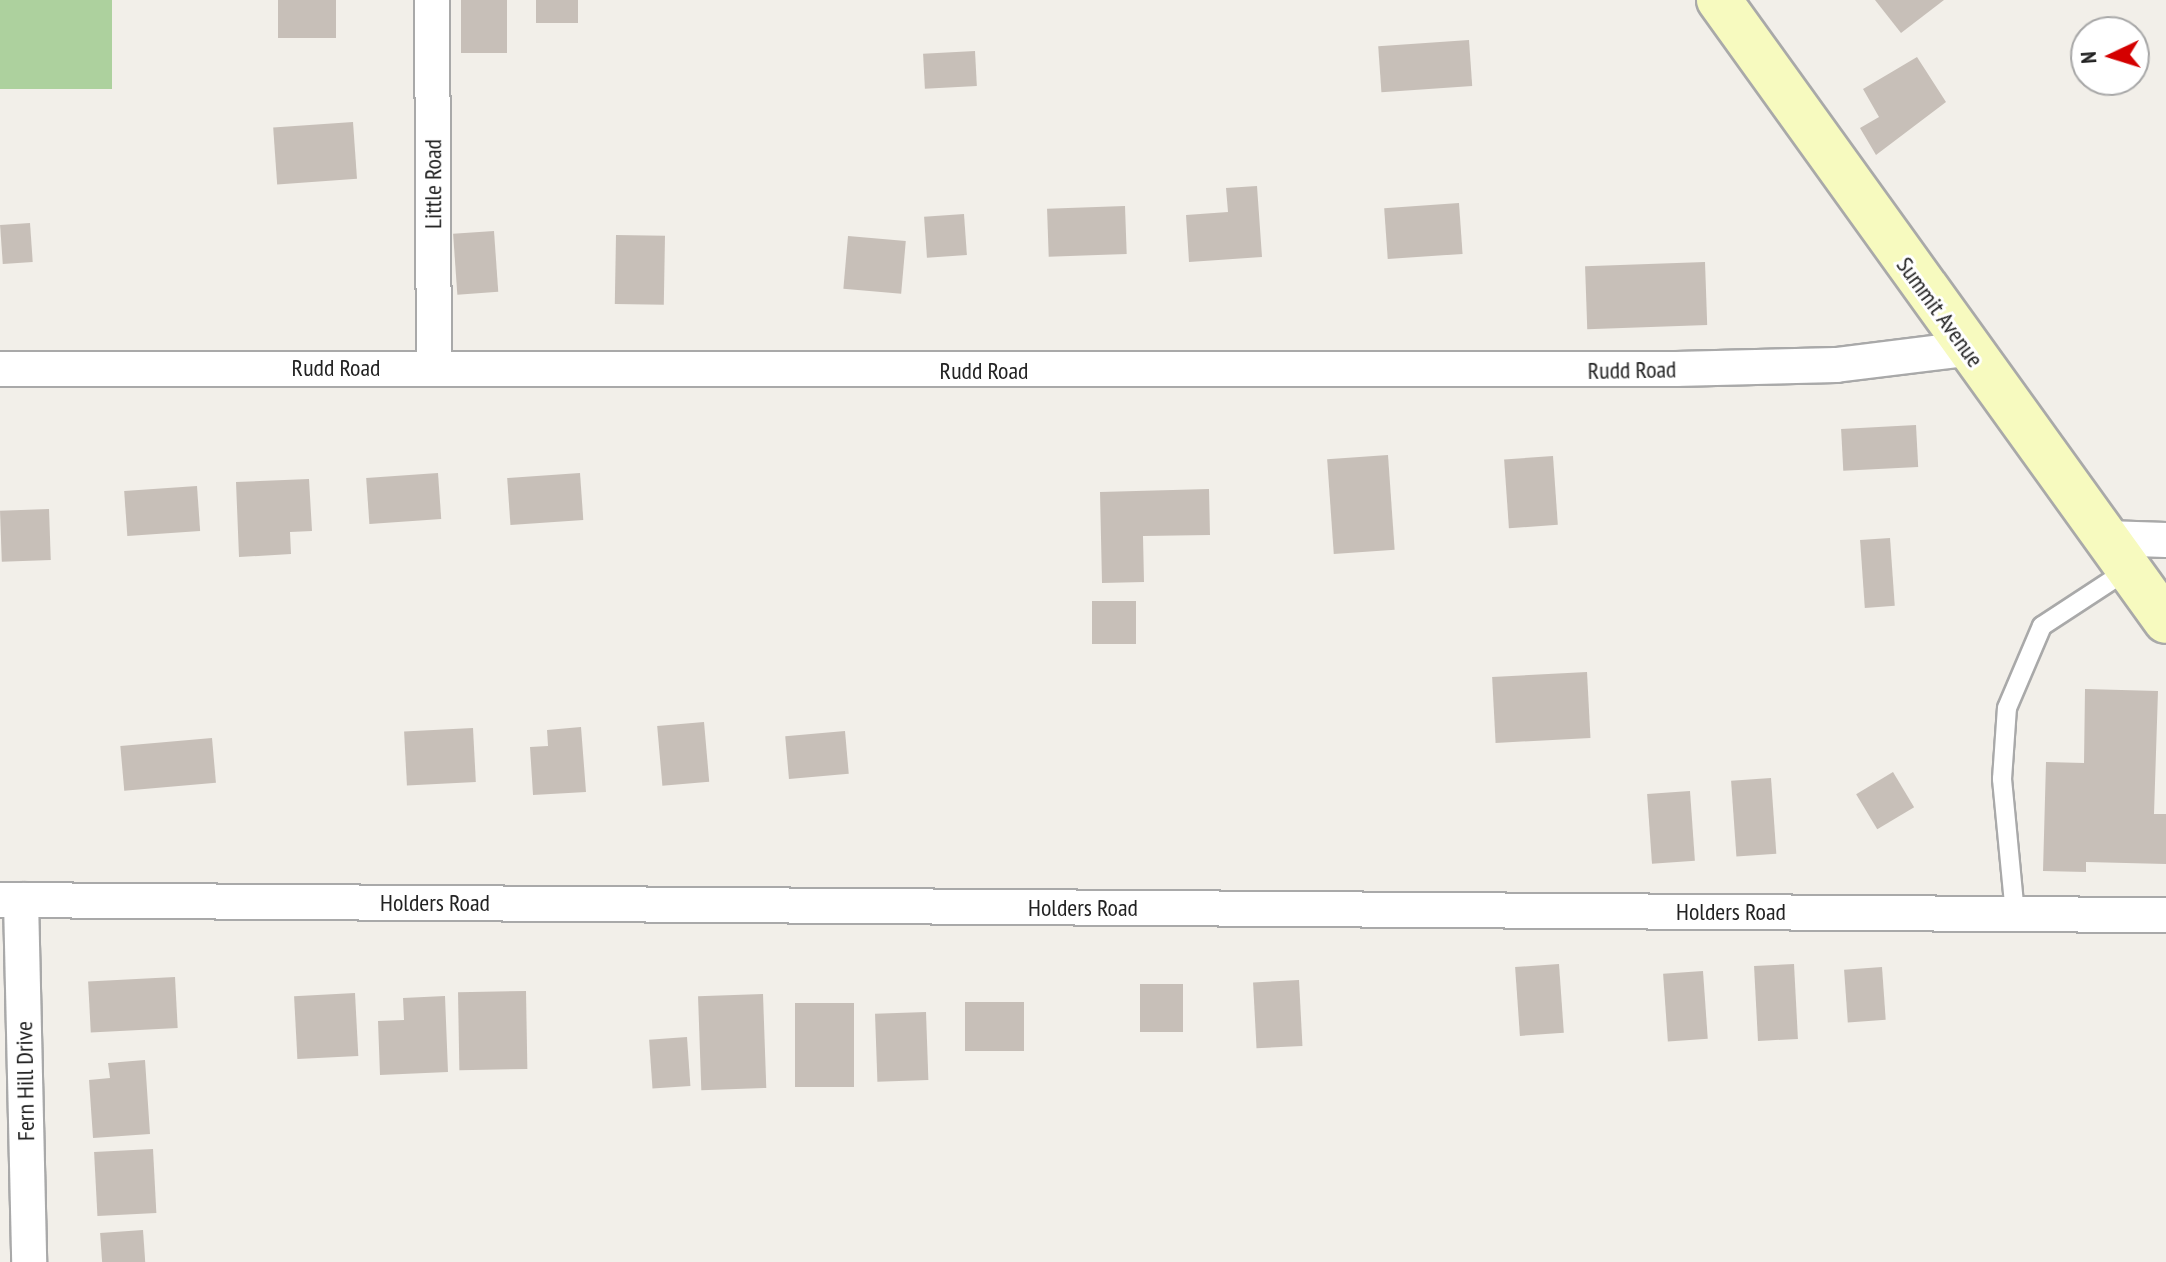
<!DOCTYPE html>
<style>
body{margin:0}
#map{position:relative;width:2166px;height:1262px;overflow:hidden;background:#f2efe9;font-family:"PT Sans Narrow",sans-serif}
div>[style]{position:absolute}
.forest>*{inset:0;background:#add19e;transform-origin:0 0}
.building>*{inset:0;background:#c7bfb8;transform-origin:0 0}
.roads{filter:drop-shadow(2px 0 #a9a9a9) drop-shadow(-2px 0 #a9a9a9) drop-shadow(0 2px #a9a9a9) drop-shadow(0 -2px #a9a9a9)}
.lane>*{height:18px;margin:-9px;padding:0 9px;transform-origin:9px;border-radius:9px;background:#fff}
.street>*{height:34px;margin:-17px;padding:0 17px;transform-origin:17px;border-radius:17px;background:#fff}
.secondary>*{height:44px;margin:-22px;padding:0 22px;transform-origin:22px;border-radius:22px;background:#f7fabf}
span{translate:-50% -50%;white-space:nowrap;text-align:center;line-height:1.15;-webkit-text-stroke:6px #fff;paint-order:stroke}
.street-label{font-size:24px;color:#222}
.north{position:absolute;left:2070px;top:16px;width:80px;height:80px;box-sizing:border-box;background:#fff;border:2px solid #a7a7a7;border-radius:50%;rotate:266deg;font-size:22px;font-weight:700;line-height:32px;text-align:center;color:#222}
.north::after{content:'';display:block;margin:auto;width:28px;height:36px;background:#d40000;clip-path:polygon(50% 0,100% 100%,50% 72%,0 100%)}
</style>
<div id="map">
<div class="forest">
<i style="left:0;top:0;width:112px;height:89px"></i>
</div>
<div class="building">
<i style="left:278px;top:0;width:58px;height:38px"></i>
<i style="left:461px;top:0;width:46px;height:53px"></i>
<i style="left:536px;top:0;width:42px;height:23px"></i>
<i style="clip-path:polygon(1875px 0,1944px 0,1901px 33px)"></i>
<i style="left:1469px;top:40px;width:46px;height:91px;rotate:86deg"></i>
<i style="left:975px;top:51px;width:35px;height:52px;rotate:87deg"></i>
<i style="clip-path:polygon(1917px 57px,1946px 102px,1876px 155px,1860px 128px,1879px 117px,1863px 89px)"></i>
<i style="left:353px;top:122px;width:57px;height:80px;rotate:86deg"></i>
<i style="clip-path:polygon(1257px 186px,1262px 257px,1189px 262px,1186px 215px,1228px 212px,1226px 188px)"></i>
<i style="left:1459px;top:203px;width:51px;height:75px;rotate:86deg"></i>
<i style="left:1125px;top:206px;width:48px;height:78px;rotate:88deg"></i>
<i style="left:964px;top:214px;width:41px;height:40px;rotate:86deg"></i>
<i style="left:30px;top:223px;width:39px;height:30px;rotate:86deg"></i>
<i style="left:494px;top:231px;width:61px;height:41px;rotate:86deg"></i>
<i style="left:616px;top:235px;width:49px;height:69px;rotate:1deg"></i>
<i style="left:848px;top:236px;width:58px;height:53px;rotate:5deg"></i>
<i style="left:1705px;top:262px;width:63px;height:120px;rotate:88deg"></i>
<i style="left:1916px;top:425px;width:42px;height:75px;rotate:87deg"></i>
<i style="left:1388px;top:455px;width:95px;height:61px;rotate:86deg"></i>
<i style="left:1553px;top:456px;width:69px;height:49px;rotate:86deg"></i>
<i style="left:438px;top:473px;width:46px;height:72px;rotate:86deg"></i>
<i style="left:580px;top:473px;width:47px;height:73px;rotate:86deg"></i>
<i style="clip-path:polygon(309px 479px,312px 531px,290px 532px,291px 554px,239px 557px,236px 482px)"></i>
<i style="left:197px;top:486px;width:45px;height:73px;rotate:86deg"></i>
<i style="clip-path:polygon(1209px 489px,1210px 535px,1143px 536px,1144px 582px,1102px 583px,1100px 492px)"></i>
<i style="left:49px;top:509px;width:51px;height:49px;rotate:88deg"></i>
<i style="left:1890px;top:538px;width:68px;height:30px;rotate:86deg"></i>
<i style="left:1092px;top:601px;width:44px;height:43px"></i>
<i style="left:1587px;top:672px;width:66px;height:95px;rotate:87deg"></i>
<i style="clip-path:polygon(2085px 689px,2158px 691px,2154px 814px,2166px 814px,2166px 864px,2086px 862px,2086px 872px,2043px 871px,2046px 762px,2084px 763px)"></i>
<i style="left:704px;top:722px;width:60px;height:47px;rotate:85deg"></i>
<i style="clip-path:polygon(581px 727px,586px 792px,533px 795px,530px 747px,548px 746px,547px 730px)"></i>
<i style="left:473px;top:728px;width:54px;height:69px;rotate:87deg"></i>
<i style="left:845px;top:731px;width:43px;height:60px;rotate:85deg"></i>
<i style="left:212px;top:738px;width:45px;height:92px;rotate:85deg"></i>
<i style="left:1893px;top:772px;width:41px;height:43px;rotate:59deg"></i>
<i style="left:1771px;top:778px;width:76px;height:40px;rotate:86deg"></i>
<i style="left:1690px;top:791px;width:70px;height:43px;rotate:86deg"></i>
<i style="left:1559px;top:964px;width:69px;height:44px;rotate:86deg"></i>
<i style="left:1794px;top:964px;width:75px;height:40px;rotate:87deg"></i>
<i style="left:1882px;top:967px;width:53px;height:38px;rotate:86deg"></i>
<i style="left:1703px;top:971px;width:68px;height:40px;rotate:86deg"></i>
<i style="left:175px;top:977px;width:51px;height:87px;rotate:87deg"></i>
<i style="left:1299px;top:980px;width:66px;height:46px;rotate:87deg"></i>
<i style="left:1140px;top:984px;width:43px;height:48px"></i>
<i style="left:526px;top:991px;width:78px;height:68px;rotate:89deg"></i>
<i style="left:355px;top:993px;width:63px;height:61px;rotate:87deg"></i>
<i style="left:763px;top:994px;width:94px;height:65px;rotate:88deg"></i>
<i style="clip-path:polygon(445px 996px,448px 1072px,380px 1075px,378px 1021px,404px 1020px,403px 998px)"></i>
<i style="left:965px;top:1002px;width:59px;height:49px"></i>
<i style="left:854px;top:1003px;width:84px;height:59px;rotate:90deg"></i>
<i style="left:926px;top:1012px;width:68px;height:51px;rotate:88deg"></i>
<i style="left:687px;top:1037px;width:49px;height:38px;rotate:86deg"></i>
<i style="clip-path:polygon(145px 1060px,150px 1134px,93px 1138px,89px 1080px,110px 1078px,108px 1063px)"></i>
<i style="left:153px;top:1149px;width:64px;height:59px;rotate:87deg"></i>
<i style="left:143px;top:1230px;width:32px;height:43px;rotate:86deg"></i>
</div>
<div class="roads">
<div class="lane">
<i style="left:2015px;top:914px;width:136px;rotate:-95.5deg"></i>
<i style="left:2002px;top:779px;width:71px;rotate:-86deg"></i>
<i style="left:2007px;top:708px;width:89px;rotate:-66.9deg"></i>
<i style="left:2042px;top:626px;width:104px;rotate:-33.2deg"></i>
</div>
<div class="street">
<i style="left:432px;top:0;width:368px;rotate:89.7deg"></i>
<i style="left:0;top:369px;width:1676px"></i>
<i style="left:1676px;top:369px;width:160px;rotate:-1.4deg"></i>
<i style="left:1836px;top:365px;width:132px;rotate:-7deg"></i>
<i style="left:2106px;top:538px;width:60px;rotate:1.9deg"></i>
<i style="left:0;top:900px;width:2166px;rotate:0.4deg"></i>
<i style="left:21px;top:900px;width:362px;rotate:88.7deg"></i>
</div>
<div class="secondary">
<i style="left:1719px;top:0;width:765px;rotate:54.25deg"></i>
</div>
</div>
<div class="street-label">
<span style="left:433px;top:184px;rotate:-90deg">Little Road</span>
<span style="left:1940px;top:312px;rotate:54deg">Summit Avenue</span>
<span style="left:336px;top:368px">Rudd Road</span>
<span style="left:1632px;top:370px;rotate:-1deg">Rudd Road</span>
<span style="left:984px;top:371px">Rudd Road</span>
<span style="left:435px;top:903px">Holders Road</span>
<span style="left:1083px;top:908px">Holders Road</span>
<span style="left:1731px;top:912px">Holders Road</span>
<span style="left:25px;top:1081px;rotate:-91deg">Fern Hill Drive</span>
</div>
<div class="north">N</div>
</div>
